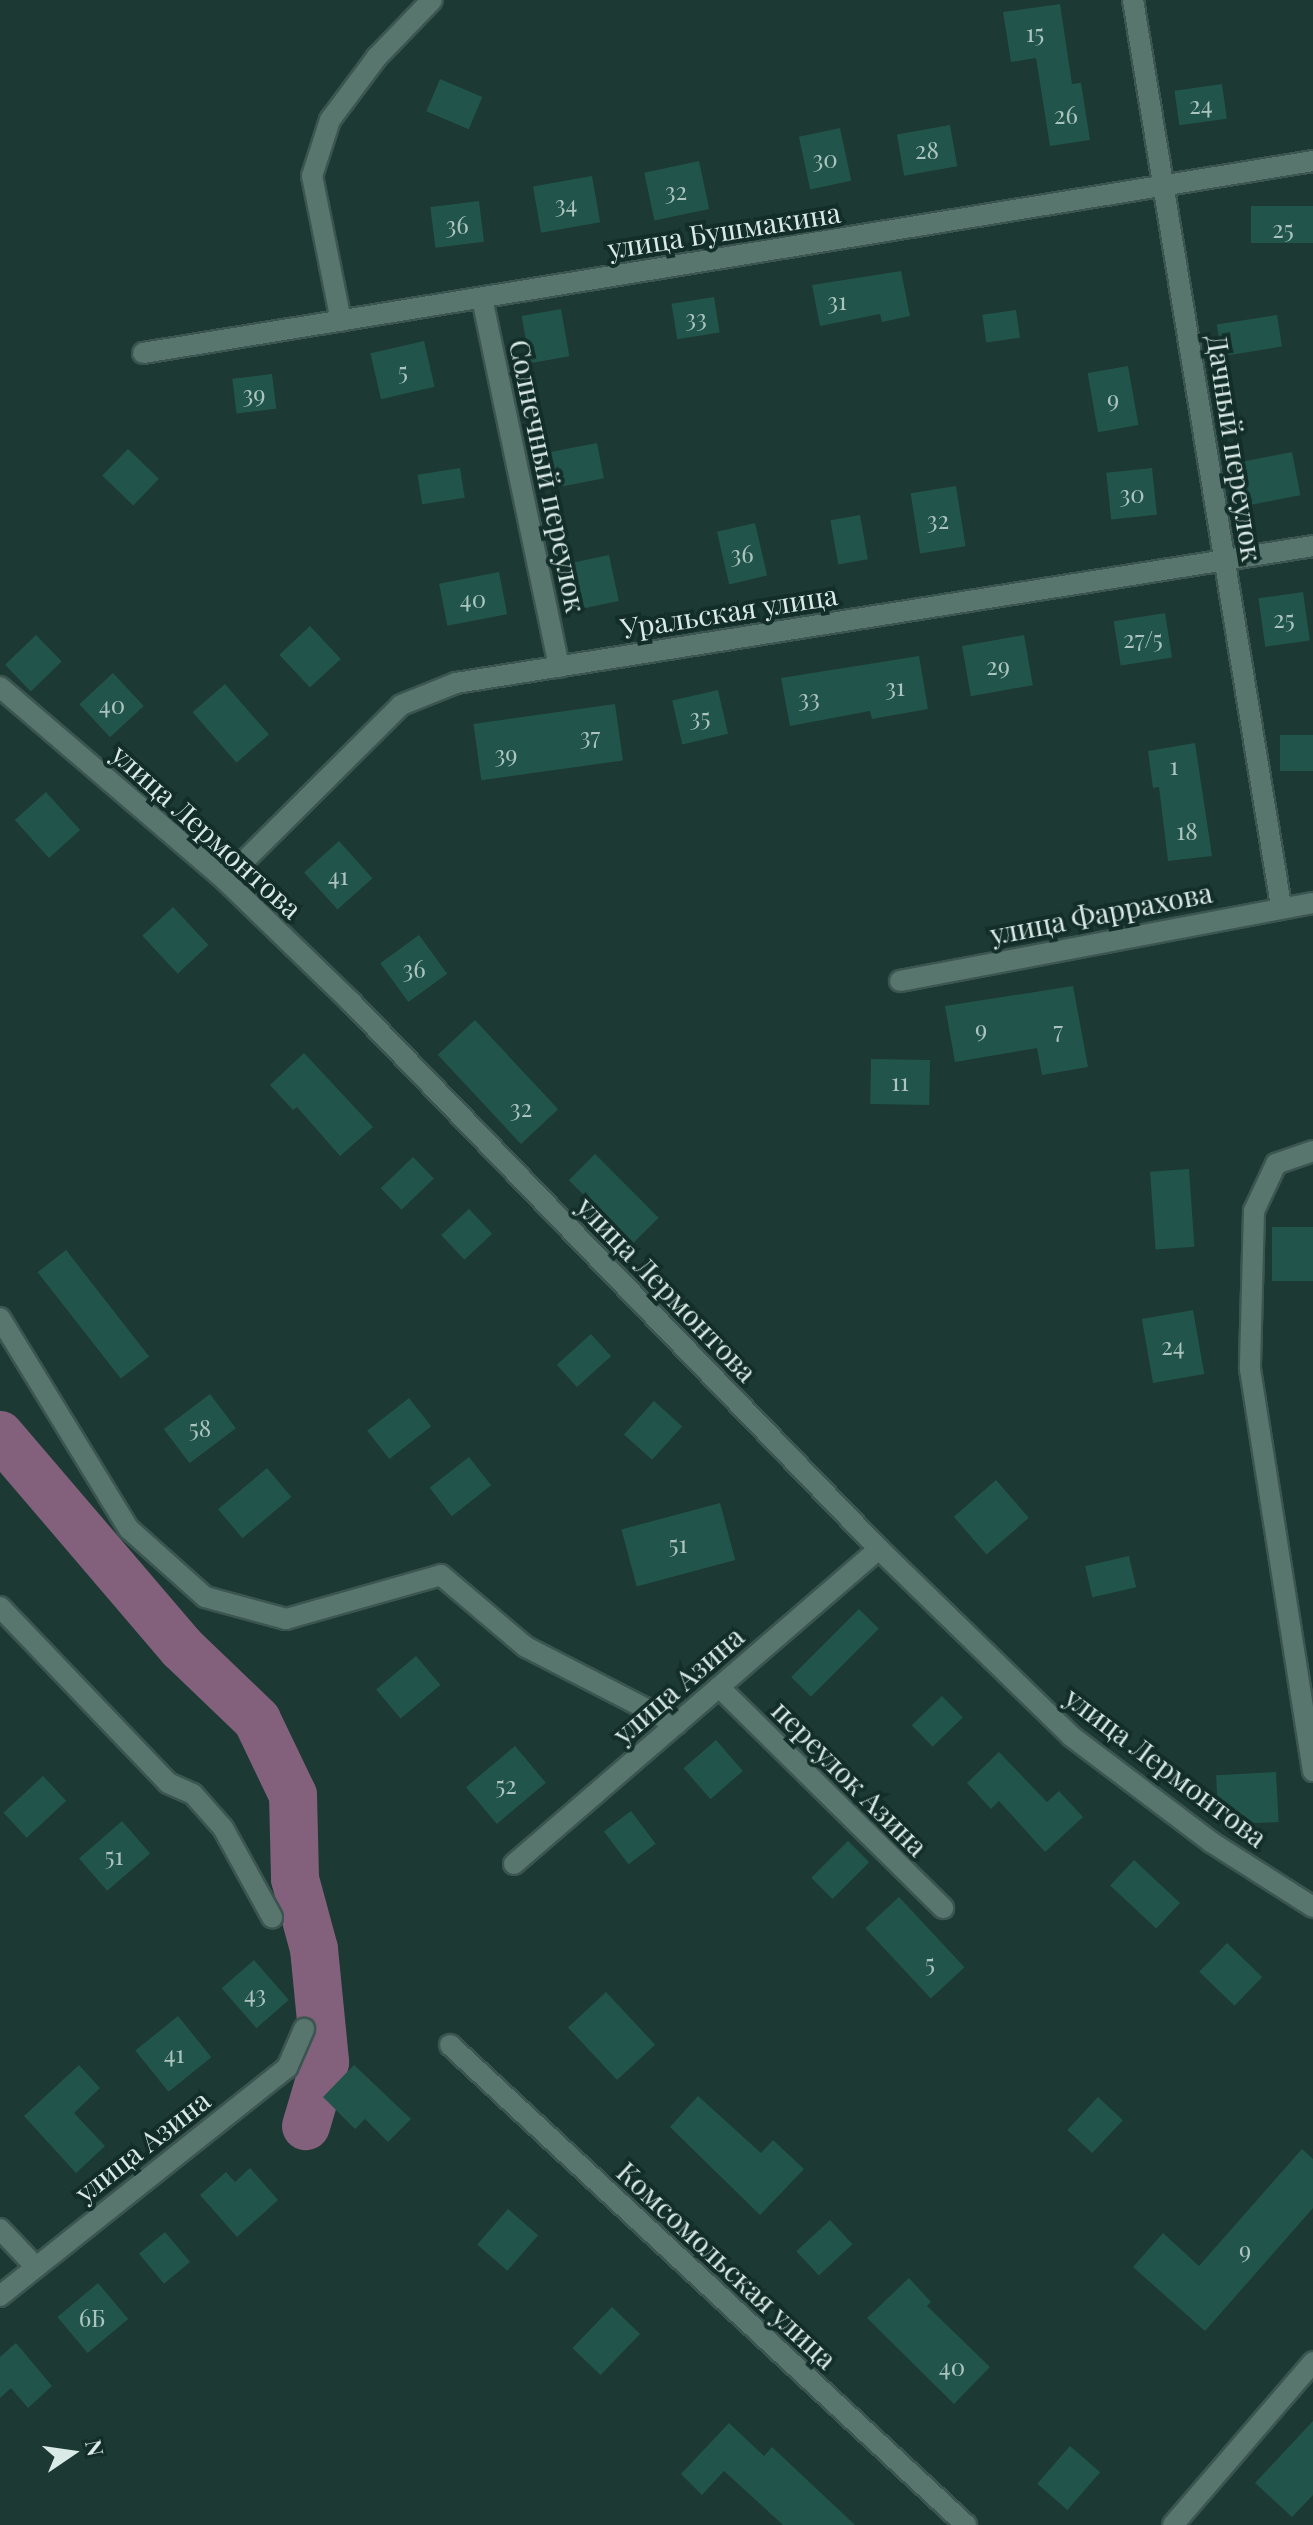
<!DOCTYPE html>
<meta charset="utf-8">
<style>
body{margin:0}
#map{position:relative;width:1313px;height:2525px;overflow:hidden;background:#1d3933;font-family:"Playfair Display",serif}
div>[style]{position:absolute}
.river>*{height:48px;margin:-24px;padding:0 24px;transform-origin:24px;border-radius:24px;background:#83617c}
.building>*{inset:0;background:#21544b;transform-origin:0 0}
.roads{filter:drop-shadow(2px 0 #3c5550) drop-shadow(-2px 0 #3c5550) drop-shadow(0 2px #3c5550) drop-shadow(0 -2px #3c5550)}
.minor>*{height:20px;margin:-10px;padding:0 10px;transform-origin:10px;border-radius:10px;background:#58756e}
.tertiary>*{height:20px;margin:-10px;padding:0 10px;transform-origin:10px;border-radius:10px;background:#58756e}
span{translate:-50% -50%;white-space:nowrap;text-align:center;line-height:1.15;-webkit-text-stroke:8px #132e29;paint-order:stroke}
.number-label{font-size:24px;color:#acc4bf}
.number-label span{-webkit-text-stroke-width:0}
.street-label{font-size:28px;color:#daeae6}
.north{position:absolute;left:32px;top:2413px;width:80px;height:80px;-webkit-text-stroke:6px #132e29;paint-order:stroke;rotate:77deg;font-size:22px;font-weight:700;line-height:32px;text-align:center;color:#daeae6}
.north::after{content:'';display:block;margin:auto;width:28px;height:36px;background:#daeae6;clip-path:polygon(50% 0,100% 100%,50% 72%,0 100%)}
</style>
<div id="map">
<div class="river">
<i style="left:0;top:1435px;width:280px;rotate:49.5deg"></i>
<i style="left:182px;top:1648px;width:104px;rotate:43.8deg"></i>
<i style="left:257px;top:1720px;width:83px;rotate:64.4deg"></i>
<i style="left:293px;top:1795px;width:84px;rotate:88.6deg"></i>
<i style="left:295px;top:1879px;width:73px;rotate:74.8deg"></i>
<i style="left:314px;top:1949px;width:114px;rotate:84.4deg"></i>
<i style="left:325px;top:2062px;width:67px;rotate:106.5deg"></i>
</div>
<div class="building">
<i style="clip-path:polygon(1060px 4px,1072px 84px,1081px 83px,1090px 140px,1050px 146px,1036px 58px,1011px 62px,1003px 12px)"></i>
<i style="left:440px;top:79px;width:46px;height:35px;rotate:23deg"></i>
<i style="left:1222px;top:84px;width:35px;height:48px;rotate:82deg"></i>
<i style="left:950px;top:125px;width:42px;height:54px;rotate:80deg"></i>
<i style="left:840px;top:128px;width:54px;height:42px;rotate:78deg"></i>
<i style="left:699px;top:161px;width:49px;height:56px;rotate:78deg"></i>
<i style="left:592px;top:176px;width:47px;height:60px;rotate:80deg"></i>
<i style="left:479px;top:201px;width:41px;height:49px;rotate:83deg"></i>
<i style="left:1313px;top:206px;width:37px;height:62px;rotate:90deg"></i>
<i style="clip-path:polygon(901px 271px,910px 316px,882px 322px,880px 314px,820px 326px,812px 285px)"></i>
<i style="left:714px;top:297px;width:36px;height:43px;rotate:81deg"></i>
<i style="left:561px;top:309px;width:48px;height:40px;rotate:80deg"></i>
<i style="left:1016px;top:310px;width:28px;height:34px;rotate:82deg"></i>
<i style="left:1277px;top:315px;width:32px;height:61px;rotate:81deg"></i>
<i style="left:424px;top:341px;width:47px;height:55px;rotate:77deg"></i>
<i style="left:1128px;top:366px;width:60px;height:41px;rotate:80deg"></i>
<i style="left:272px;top:374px;width:35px;height:40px;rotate:83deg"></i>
<i style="left:597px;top:443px;width:36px;height:53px;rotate:79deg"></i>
<i style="left:128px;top:449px;width:43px;height:37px;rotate:44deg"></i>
<i style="left:1292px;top:452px;width:44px;height:54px;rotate:79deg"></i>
<i style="left:460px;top:468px;width:30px;height:43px;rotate:81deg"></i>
<i style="left:1152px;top:468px;width:47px;height:46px;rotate:84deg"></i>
<i style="left:956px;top:486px;width:61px;height:46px;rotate:81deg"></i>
<i style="left:860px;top:515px;width:45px;height:30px;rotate:80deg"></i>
<i style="left:755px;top:523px;width:54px;height:39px;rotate:77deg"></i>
<i style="left:609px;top:555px;width:47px;height:40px;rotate:78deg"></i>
<i style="left:499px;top:572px;width:43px;height:61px;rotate:79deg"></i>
<i style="left:1303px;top:592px;width:49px;height:45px;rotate:82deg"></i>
<i style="left:1165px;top:613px;width:45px;height:52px;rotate:81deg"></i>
<i style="left:310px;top:626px;width:45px;height:42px;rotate:47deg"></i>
<i style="left:36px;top:635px;width:37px;height:43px;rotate:46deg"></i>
<i style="left:1024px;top:635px;width:51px;height:63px;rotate:80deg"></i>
<i style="clip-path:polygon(919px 656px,928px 709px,872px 719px,870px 711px,790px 726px,781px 678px)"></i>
<i style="left:113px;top:673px;width:45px;height:46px;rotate:47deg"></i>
<i style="left:225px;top:684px;width:67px;height:43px;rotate:49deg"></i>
<i style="left:718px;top:690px;width:45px;height:47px;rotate:77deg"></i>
<i style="left:615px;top:704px;width:57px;height:143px;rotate:82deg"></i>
<i style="left:1313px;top:735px;width:36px;height:33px;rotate:90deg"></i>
<i style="clip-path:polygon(1195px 743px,1212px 856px,1168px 861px,1159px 787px,1153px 788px,1148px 751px)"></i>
<i style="left:46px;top:792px;width:51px;height:42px;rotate:48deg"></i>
<i style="left:339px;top:841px;width:50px;height:47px;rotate:48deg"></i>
<i style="left:173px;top:907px;width:52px;height:42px;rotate:47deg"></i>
<i style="left:419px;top:935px;width:48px;height:48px;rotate:54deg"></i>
<i style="clip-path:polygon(1073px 986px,1088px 1067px,1042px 1075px,1037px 1048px,955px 1062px,945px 1006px)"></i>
<i style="left:475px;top:1020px;width:122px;height:51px;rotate:47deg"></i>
<i style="clip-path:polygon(304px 1053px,373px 1127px,340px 1156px,297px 1107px,293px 1110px,270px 1085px)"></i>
<i style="left:871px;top:1059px;width:59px;height:45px;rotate:1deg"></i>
<i style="left:595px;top:1154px;width:90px;height:37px;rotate:45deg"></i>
<i style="left:413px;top:1157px;width:30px;height:45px;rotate:46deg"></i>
<i style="left:1189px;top:1169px;width:78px;height:39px;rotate:86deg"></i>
<i style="left:469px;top:1209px;width:34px;height:38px;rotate:47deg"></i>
<i style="left:1313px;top:1227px;width:54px;height:41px;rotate:90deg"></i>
<i style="left:66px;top:1250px;width:135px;height:36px;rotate:52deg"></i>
<i style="left:1193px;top:1310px;width:65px;height:52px;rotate:80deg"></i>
<i style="left:591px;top:1334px;width:30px;height:46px;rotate:48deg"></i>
<i style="left:210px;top:1394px;width:43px;height:58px;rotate:53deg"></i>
<i style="left:409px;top:1398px;width:36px;height:53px;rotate:52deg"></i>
<i style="left:654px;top:1401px;width:38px;height:45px;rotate:42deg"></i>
<i style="left:469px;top:1457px;width:36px;height:50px;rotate:52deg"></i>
<i style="left:267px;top:1468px;width:38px;height:64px;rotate:50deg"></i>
<i style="left:996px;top:1480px;width:50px;height:56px;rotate:49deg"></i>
<i style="left:720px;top:1503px;width:59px;height:102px;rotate:75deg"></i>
<i style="left:1129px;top:1556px;width:32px;height:45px;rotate:77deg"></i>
<i style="left:859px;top:1609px;width:28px;height:96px;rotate:45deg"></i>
<i style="left:416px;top:1656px;width:38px;height:52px;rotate:50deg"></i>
<i style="left:942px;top:1696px;width:30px;height:42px;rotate:46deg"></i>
<i style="left:716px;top:1740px;width:41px;height:43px;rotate:49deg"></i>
<i style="left:515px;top:1746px;width:48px;height:64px;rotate:50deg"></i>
<i style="clip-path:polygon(999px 1752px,1047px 1802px,1059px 1791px,1083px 1817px,1045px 1852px,999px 1801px,991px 1809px,967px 1783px)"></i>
<i style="left:1276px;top:1772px;width:50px;height:60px;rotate:87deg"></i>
<i style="left:43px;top:1776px;width:34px;height:54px;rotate:47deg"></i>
<i style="left:631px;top:1811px;width:41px;height:34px;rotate:53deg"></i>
<i style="left:122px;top:1821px;width:43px;height:57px;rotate:49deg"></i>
<i style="left:848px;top:1841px;width:30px;height:52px;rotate:45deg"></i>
<i style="left:1134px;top:1860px;width:63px;height:35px;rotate:43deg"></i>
<i style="left:899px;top:1897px;width:96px;height:46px;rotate:47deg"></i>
<i style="left:1227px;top:1943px;width:49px;height:40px;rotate:44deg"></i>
<i style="left:254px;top:1960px;width:53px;height:43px;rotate:49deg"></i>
<i style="left:606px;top:1992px;width:72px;height:52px;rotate:47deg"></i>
<i style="left:178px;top:2016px;width:53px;height:55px;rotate:51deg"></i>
<i style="clip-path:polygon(79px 2065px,100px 2088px,74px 2113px,105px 2146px,76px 2173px,24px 2116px)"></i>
<i style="clip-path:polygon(354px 2065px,411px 2119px,388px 2142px,365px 2119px,355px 2129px,323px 2097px)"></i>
<i style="clip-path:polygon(698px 2096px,761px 2153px,773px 2140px,804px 2169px,760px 2215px,670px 2127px)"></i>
<i style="left:1098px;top:2097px;width:34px;height:45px;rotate:43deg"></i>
<i style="clip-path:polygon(1302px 2149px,1313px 2159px,1313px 2208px,1205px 2331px,1133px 2267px,1163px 2233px,1199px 2266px)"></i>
<i style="clip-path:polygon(250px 2168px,278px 2200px,237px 2237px,200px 2195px,226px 2172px,235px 2182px)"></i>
<i style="left:508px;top:2209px;width:40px;height:47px;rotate:41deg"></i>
<i style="left:830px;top:2220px;width:33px;height:46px;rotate:47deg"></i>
<i style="left:165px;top:2232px;width:39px;height:34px;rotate:50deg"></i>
<i style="clip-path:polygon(909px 2278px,931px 2302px,927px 2306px,990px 2367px,954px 2404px,867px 2318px)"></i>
<i style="left:98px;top:2283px;width:47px;height:53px;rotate:50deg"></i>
<i style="left:612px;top:2307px;width:39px;height:57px;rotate:44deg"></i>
<i style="clip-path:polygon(16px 2343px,52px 2386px,28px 2408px,11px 2388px,0 2398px,0 2357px)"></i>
<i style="clip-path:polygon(1313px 2421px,1313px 2495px,1292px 2517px,1255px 2483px)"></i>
<i style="clip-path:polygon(729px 2423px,764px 2456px,772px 2447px,855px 2525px,783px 2525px,724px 2471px,702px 2495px,681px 2474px)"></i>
<i style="left:1070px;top:2446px;width:40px;height:50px;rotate:41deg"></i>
</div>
<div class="roads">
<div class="minor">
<i style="left:1133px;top:0;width:918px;rotate:80.72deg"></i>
<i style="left:482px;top:298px;width:377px;rotate:78.2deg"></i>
<i style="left:341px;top:321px;width:148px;rotate:-101.3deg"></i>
<i style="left:312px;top:176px;width:59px;rotate:-72.2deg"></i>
<i style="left:330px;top:120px;width:79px;rotate:-53.3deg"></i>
<i style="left:377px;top:57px;width:79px;rotate:-46deg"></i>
<i style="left:143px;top:353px;width:1186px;rotate:-9.32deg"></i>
<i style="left:0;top:687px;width:296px;rotate:40.6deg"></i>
<i style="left:225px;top:880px;width:175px;rotate:44.1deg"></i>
<i style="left:351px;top:1002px;width:760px;rotate:46.01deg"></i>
<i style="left:879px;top:1549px;width:268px;rotate:44.2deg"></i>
<i style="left:1071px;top:1736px;width:176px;rotate:37.1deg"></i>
<i style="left:1211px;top:1842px;width:121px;rotate:32.5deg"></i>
<i style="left:225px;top:880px;width:248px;rotate:-44.8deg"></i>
<i style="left:401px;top:705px;width:59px;rotate:-21.8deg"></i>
<i style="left:456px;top:683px;width:868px;rotate:-9.08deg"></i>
<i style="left:900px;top:981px;width:420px;rotate:-10.7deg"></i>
<i style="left:1313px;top:1151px;width:39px;rotate:161deg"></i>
<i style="left:1276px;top:1164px;width:52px;rotate:115.1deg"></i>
<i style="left:1254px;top:1211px;width:158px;rotate:91.5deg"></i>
<i style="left:1250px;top:1369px;width:407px;rotate:81.1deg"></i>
<i style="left:0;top:1318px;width:247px;rotate:58.6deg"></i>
<i style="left:129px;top:1529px;width:102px;rotate:41.8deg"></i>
<i style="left:205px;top:1597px;width:84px;rotate:15.2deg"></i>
<i style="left:286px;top:1619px;width:161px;rotate:-15.8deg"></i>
<i style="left:441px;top:1575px;width:111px;rotate:40.3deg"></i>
<i style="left:526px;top:1647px;width:169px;rotate:27.2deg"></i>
<i style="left:0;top:1607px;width:243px;rotate:46.3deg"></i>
<i style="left:168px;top:1783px;width:27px;rotate:24deg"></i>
<i style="left:193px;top:1794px;width:45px;rotate:48.6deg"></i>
<i style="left:223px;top:1828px;width:102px;rotate:61.2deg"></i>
<i style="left:719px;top:1687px;width:315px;rotate:44.6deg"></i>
<i style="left:514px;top:1864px;width:482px;rotate:-40.8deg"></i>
<i style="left:450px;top:2045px;width:705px;rotate:42.93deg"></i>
<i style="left:0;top:2229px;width:51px;rotate:46.6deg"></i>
<i style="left:0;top:2296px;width:367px;rotate:-38.5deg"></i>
<i style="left:287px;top:2068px;width:43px;rotate:-66.4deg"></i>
</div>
<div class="tertiary">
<i style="left:1173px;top:2525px;width:215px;rotate:-49.3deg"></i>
</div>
</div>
<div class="number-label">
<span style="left:1035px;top:33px">15</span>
<span style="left:1201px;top:105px">24</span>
<span style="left:1066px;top:115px">26</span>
<span style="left:927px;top:150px">28</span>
<span style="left:825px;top:159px">30</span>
<span style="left:676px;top:191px">32</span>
<span style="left:566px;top:204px">34</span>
<span style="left:457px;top:225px">36</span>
<span style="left:1283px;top:229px">25</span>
<span style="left:837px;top:301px">31</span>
<span style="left:696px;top:318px">33</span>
<span style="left:403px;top:371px">5</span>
<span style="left:254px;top:394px">39</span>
<span style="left:1113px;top:399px">9</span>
<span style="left:1132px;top:494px">30</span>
<span style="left:938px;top:520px">32</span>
<span style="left:742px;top:554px">36</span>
<span style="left:473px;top:599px">40</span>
<span style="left:1284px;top:619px">25</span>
<span style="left:1143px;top:639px">27/5</span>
<span style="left:998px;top:666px">29</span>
<span style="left:895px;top:687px">31</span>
<span style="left:809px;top:698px">33</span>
<span style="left:112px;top:705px">40</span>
<span style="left:700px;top:717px">35</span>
<span style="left:590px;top:736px">37</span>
<span style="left:506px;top:754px">39</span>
<span style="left:1174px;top:766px">1</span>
<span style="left:1187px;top:831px">18</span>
<span style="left:338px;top:876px">41</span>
<span style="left:414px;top:969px">36</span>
<span style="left:981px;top:1029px">9</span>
<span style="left:1058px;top:1030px">7</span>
<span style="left:900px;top:1082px">11</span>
<span style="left:521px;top:1108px">32</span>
<span style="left:1173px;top:1346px">24</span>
<span style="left:200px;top:1428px">58</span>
<span style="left:678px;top:1544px">51</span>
<span style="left:506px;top:1785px">52</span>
<span style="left:114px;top:1856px">51</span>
<span style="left:930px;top:1963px">5</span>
<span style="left:255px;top:1994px">43</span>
<span style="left:174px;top:2054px">41</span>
<span style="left:1245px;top:2250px">9</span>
<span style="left:92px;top:2318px">6Б</span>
<span style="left:952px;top:2367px">40</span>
</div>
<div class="street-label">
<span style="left:724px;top:230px;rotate:-9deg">улица Бушмакина</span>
<span style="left:1235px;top:448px;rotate:81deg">Дачный переулок</span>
<span style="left:548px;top:476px;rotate:78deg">Солнечный переулок</span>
<span style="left:729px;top:611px;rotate:-9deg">Уральская улица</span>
<span style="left:207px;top:831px;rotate:42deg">улица Лермонтова</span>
<span style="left:1101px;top:913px;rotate:-11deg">улица Фаррахова</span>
<span style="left:667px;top:1289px;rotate:46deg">улица Лермонтова</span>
<span style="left:678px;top:1685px;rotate:-41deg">улица Азина</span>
<span style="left:1166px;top:1767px;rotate:37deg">улица Лермонтова</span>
<span style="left:850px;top:1778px;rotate:45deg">переулок Азина</span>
<span style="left:142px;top:2146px;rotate:-38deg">улица Азина</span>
<span style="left:727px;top:2265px;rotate:43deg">Комсомольская улица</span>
</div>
<div class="north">N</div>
</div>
